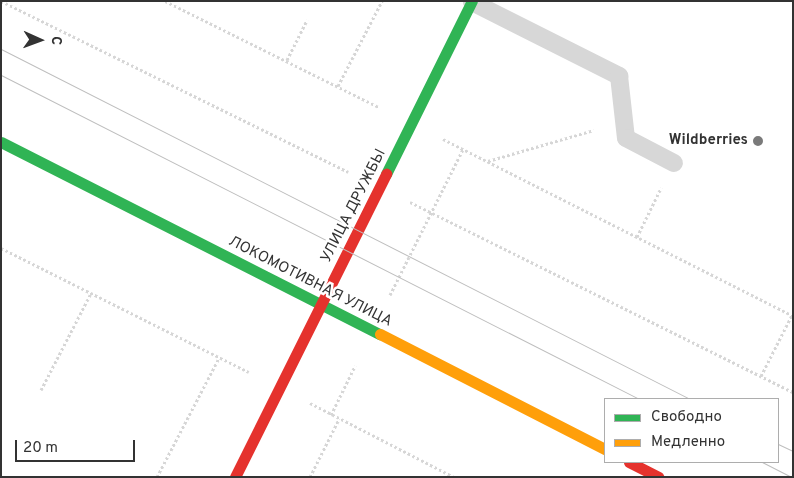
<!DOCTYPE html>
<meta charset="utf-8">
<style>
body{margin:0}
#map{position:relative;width:794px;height:478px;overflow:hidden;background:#fff;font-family:Overpass,sans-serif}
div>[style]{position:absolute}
.path>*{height:3px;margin-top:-1.5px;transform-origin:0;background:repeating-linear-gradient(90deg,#d6d6d6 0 2.5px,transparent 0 5px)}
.lane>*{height:18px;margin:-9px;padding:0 9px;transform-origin:9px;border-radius:9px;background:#d7d7d7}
.fast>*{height:11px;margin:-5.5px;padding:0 5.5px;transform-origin:5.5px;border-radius:5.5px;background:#30b455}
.slow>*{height:11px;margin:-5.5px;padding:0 5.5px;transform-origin:5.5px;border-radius:5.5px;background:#ff9f0a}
.jam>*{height:11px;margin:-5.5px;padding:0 5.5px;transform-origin:5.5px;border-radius:5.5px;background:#e5322d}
.tram>*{height:1px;margin:-0.5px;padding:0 0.5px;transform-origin:0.5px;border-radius:0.5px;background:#bebebe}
.dots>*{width:14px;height:14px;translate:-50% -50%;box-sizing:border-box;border:2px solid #fff;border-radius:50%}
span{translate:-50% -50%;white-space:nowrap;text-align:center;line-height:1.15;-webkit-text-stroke:5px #fff;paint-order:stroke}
.poi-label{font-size:15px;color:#333;font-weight:700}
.right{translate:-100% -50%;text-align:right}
.street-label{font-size:15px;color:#333}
.frame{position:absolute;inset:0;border:2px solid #333;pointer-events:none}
.legend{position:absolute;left:604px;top:398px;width:175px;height:65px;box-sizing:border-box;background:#fff;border:1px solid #adadad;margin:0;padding:6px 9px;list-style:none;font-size:15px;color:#333}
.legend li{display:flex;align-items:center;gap:10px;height:25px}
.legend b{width:25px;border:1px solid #adadad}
.north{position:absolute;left:15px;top:15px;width:50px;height:50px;-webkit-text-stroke:4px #fff;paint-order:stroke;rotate:92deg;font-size:14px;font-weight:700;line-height:20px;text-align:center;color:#333}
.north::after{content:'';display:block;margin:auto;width:18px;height:22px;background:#333;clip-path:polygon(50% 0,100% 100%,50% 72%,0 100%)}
.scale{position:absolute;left:15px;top:440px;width:120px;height:22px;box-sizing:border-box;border:2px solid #333;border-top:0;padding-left:6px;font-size:15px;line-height:18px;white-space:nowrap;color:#333;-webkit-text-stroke:4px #fff;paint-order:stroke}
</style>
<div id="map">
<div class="path">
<i style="left:1px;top:1px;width:387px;rotate:26.2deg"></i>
<i style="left:165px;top:1px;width:239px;rotate:26.4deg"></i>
<i style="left:287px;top:60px;width:45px;rotate:-63.4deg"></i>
<i style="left:338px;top:86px;width:96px;rotate:-62.6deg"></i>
<i style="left:443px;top:139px;width:392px;rotate:26.8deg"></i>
<i style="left:488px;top:161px;width:110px;rotate:-16.3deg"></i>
<i style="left:410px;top:202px;width:428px;rotate:26.4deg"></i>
<i style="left:637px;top:237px;width:55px;rotate:-63.9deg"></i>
<i style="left:1px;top:248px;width:277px;rotate:26.6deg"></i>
<i style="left:390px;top:295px;width:163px;rotate:-63.4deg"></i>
<i style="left:761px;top:376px;width:68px;rotate:-63.1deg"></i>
<i style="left:41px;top:390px;width:109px;rotate:-62.7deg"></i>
<i style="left:310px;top:403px;width:162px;rotate:27.2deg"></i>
<i style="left:331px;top:415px;width:55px;rotate:-63.9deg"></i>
<i style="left:157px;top:477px;width:134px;rotate:-62.5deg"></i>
<i style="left:310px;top:477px;width:65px;rotate:-63.4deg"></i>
</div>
<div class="lane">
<i style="left:472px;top:2px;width:165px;rotate:26.7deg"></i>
<i style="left:619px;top:76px;width:62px;rotate:83.6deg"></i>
<i style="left:626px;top:138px;width:54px;rotate:27.5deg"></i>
</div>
<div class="fast">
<i style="left:1px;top:142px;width:425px;rotate:26.9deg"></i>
<i style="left:386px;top:174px;width:193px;rotate:-63.6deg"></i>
</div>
<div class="slow">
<i style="left:380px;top:334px;width:253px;rotate:27.1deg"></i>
</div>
<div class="jam">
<i style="left:629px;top:462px;width:33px;rotate:27deg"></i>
<i style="left:235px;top:477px;width:339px;rotate:-63.5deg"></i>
</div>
<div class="tram">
<i style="left:1px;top:49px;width:773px;rotate:26.93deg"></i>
<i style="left:1px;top:75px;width:716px;rotate:26.92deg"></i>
<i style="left:778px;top:444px;width:17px;rotate:25deg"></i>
<i style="left:762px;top:462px;width:33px;rotate:27deg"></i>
</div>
<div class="dots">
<i style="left:758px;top:141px;background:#7a7a7a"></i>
</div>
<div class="poi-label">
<span class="right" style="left:748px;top:141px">Wildberries</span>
</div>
<div class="street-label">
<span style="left:354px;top:206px;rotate:-63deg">УЛИЦА ДРУЖБЫ</span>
<span style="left:310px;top:282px;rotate:27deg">ЛОКОМОТИВНАЯ УЛИЦА</span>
</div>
<div class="frame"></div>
<ul class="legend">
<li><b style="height:6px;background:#30b455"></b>Свободно</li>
<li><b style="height:6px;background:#ff9f0a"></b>Медленно</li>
</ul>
<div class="north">С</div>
<div class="scale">20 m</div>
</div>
